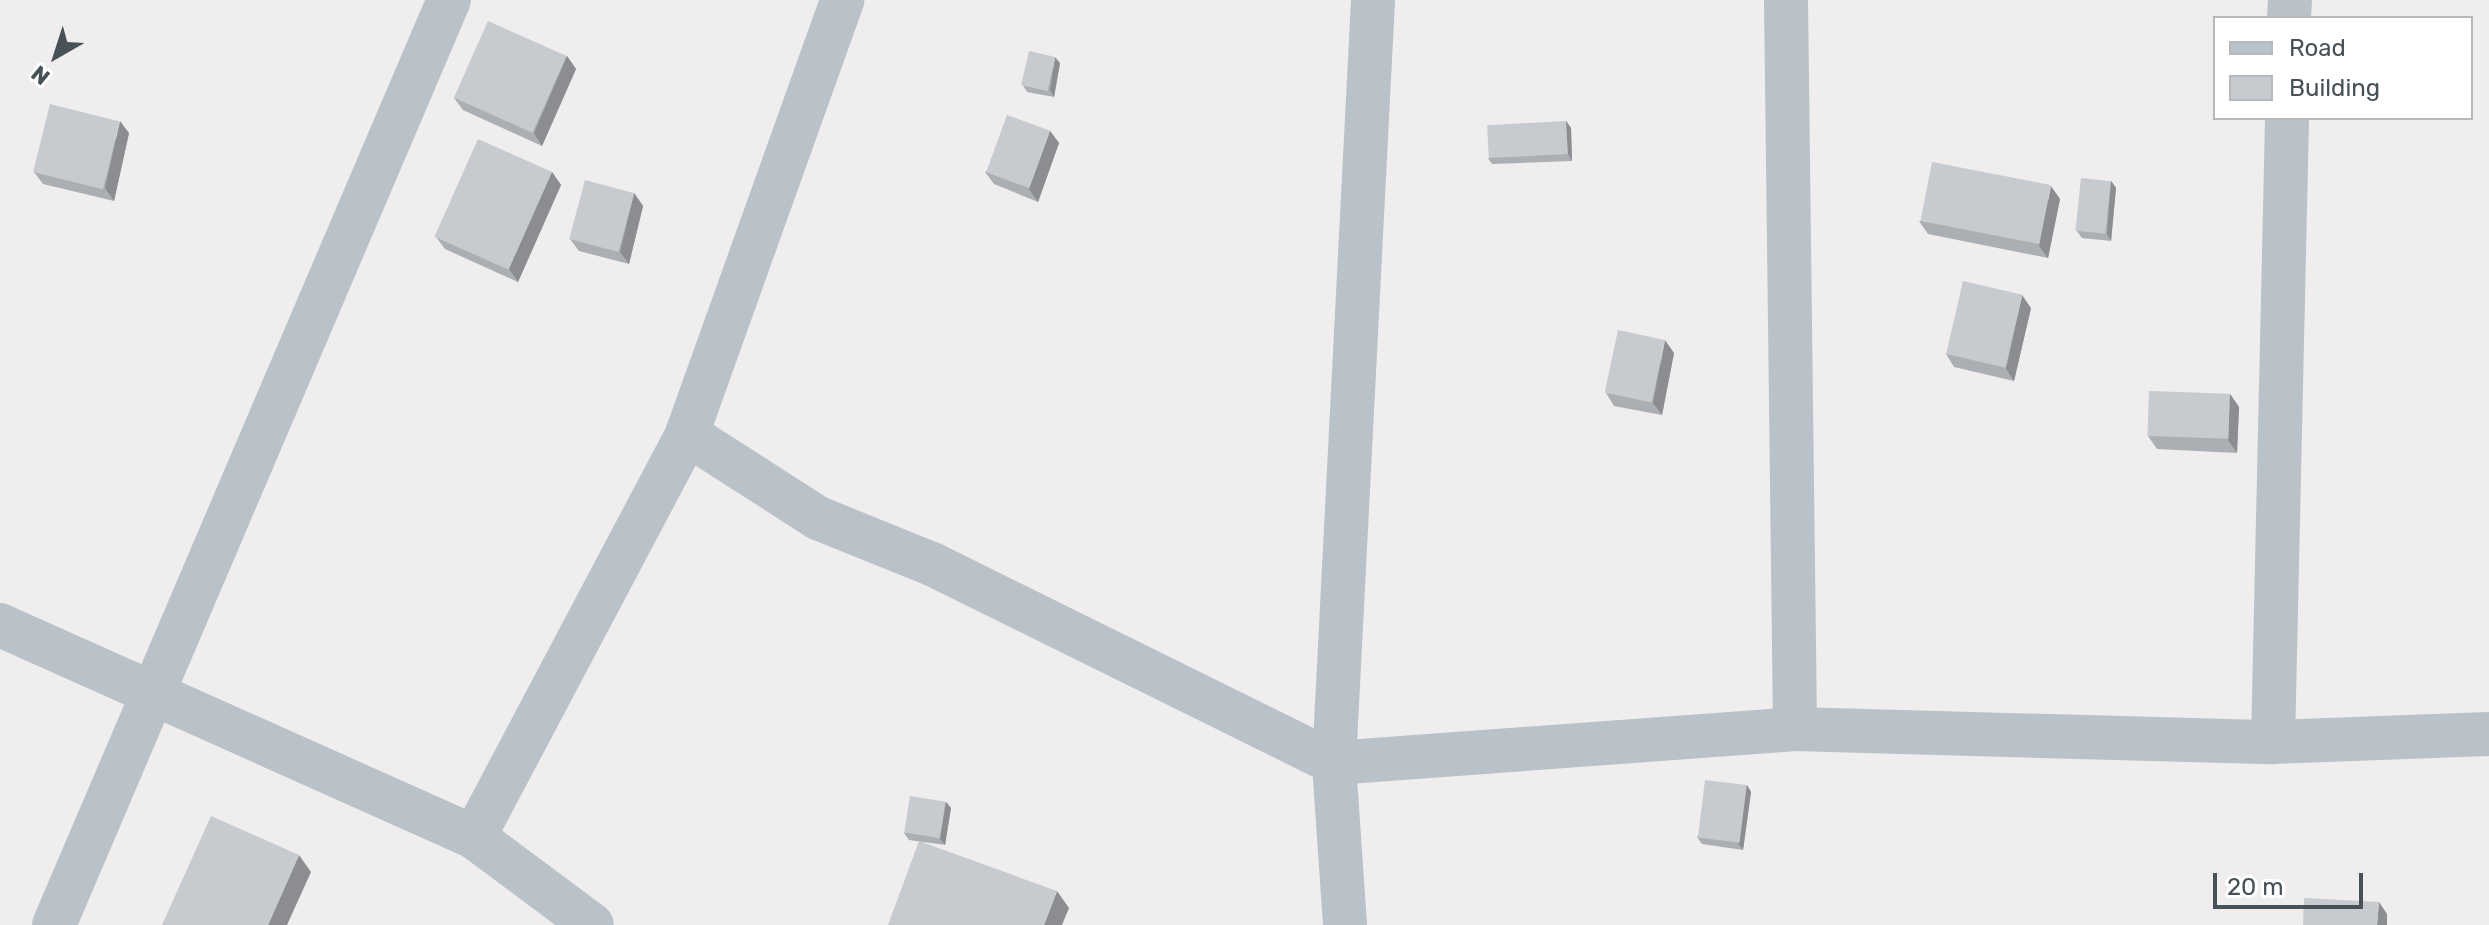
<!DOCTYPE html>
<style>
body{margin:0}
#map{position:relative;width:2489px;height:925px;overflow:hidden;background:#efeded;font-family:Rubik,sans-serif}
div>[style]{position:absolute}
.minor>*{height:44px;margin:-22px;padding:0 22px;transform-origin:22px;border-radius:22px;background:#b9c2c8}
.wall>*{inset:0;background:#abaeb2}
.shaded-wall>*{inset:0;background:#8b8d91}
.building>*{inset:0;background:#c7cacf;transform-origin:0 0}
span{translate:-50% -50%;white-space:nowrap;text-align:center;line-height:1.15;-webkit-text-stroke:7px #fff;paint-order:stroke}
.legend{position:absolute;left:2213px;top:16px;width:260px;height:104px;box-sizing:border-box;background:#fff;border:2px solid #b5b9bc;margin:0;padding:10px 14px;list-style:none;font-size:24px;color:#475158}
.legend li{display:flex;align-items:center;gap:16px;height:40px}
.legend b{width:40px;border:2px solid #b5b9bc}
.north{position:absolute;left:16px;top:16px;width:80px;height:80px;-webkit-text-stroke:6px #fff;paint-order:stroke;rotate:219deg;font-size:22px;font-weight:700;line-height:32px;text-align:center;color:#475158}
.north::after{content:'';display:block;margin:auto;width:28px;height:36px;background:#475158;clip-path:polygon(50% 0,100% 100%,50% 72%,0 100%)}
.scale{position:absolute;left:2213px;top:873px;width:150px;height:36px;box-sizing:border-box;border:4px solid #475158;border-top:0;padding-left:10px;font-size:24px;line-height:28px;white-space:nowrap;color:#475158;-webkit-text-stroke:6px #fff;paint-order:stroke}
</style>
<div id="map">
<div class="minor">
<i style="left:1786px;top:0;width:729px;rotate:89.29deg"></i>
<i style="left:2289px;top:18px;width:18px;rotate:-87deg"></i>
<i style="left:687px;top:434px;width:156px;rotate:32.7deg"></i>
<i style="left:818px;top:518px;width:123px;rotate:22deg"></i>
<i style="left:932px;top:564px;width:449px;rotate:26.3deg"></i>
<i style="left:1334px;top:763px;width:462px;rotate:-4.2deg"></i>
<i style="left:1795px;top:729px;width:478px;rotate:1.6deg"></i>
<i style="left:2273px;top:742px;width:216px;rotate:-2.1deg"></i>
<i style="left:0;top:625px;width:519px;rotate:24.1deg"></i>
<i style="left:474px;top:837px;width:147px;rotate:36.7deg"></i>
<i style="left:2273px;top:742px;width:624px;rotate:-88.71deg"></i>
<i style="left:474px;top:837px;width:456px;rotate:-62.1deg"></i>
<i style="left:687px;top:434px;width:461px;rotate:-70.3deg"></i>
<i style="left:54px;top:925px;width:1006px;rotate:-66.88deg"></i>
<i style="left:1345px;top:925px;width:162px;rotate:-93.9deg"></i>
<i style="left:1334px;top:763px;width:764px;rotate:-87.07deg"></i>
</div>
<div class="wall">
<i style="clip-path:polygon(567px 56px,576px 69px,542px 146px,463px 110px,454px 98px)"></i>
<i style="clip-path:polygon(1060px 63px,1054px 97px,1027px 92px,1023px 85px)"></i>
<i style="clip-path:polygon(1566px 121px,1571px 128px,1572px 161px,1492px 164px,1488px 158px)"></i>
<i style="clip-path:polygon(1050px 131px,1059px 143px,1038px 202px,994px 184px,985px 172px)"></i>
<i style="clip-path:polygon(129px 133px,114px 201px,43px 184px,34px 172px)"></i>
<i style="clip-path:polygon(552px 172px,561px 185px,518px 282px,445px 249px,436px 237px)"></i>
<i style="clip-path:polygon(2111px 181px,2116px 188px,2111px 241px,2082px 238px,2077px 231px)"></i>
<i style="clip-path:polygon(634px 193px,643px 206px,629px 264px,579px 251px,570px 239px)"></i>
<i style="clip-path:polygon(2060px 199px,2048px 258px,1928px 234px,1919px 221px)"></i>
<i style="clip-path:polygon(2031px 308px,2014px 381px,1954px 367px,1946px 354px)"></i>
<i style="clip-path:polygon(1674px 353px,1662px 415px,1614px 406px,1606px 393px)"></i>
<i style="clip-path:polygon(2230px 394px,2239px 407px,2237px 453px,2157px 449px,2148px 436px)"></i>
<i style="clip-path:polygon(1747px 785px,1751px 792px,1743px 850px,1702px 844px,1697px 837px)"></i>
<i style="clip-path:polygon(946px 802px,951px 808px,945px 845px,909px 840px,904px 833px)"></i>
</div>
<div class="shaded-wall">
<i style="clip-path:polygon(567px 56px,576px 69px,542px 146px,534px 133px)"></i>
<i style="clip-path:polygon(1055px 57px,1060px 63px,1054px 97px,1050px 90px)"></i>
<i style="clip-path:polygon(120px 121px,129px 133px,114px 201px,105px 188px)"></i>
<i style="clip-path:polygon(1566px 121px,1571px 128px,1572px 161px,1568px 154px)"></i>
<i style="clip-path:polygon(1050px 131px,1059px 143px,1038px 202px,1029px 189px)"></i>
<i style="clip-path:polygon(552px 172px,561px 185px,518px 282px,509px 269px)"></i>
<i style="clip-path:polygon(2111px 181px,2116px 188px,2111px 241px,2107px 234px)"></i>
<i style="clip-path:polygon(2051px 186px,2060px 199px,2048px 258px,2039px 246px)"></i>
<i style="clip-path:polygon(634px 193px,643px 206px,629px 264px,620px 252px)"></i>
<i style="clip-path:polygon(2022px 295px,2031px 308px,2014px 381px,2006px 369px)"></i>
<i style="clip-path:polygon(1665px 340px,1674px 353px,1662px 415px,1653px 403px)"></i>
<i style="clip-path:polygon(2230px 394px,2239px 407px,2237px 453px,2228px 440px)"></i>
<i style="clip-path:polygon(1747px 785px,1751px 792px,1743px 850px,1738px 843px)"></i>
<i style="clip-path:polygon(946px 802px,951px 808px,945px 845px,940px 839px)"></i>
<i style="clip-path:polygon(299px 855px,311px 872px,287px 925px,268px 925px)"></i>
<i style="clip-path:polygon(1057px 891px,1069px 908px,1062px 925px,1044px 925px)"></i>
<i style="clip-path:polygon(2379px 902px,2387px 914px,2387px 925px,2377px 925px)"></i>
</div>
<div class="building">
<i style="left:488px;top:21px;width:86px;height:84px;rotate:24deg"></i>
<i style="left:1029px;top:51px;width:27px;height:35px;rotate:13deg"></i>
<i style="left:50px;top:104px;width:72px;height:70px;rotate:14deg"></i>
<i style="left:1007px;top:115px;width:46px;height:61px;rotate:20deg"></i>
<i style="left:1566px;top:121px;width:33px;height:79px;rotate:87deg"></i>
<i style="left:478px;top:139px;width:81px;height:107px;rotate:24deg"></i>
<i style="left:1932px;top:162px;width:121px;height:60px;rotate:11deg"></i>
<i style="left:2081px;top:178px;width:30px;height:53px;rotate:6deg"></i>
<i style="left:585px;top:180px;width:51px;height:61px;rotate:15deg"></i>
<i style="left:1963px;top:281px;width:61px;height:75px;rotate:13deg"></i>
<i style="left:1618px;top:330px;width:48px;height:64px;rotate:12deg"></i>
<i style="left:2149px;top:391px;width:81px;height:45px;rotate:2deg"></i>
<i style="left:1705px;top:780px;width:42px;height:58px;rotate:7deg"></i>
<i style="left:910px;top:796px;width:36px;height:37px;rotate:9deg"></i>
<i style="clip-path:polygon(211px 816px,299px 855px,268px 925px,162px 925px)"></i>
<i style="clip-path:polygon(919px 841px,1057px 891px,1044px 925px,888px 925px)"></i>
<i style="clip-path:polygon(2304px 898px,2379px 902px,2377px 925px,2303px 925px)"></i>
</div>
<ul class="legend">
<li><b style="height:10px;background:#b9c2c8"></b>Road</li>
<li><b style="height:22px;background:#c7cacf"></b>Building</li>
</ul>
<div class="north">N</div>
<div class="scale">20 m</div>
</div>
